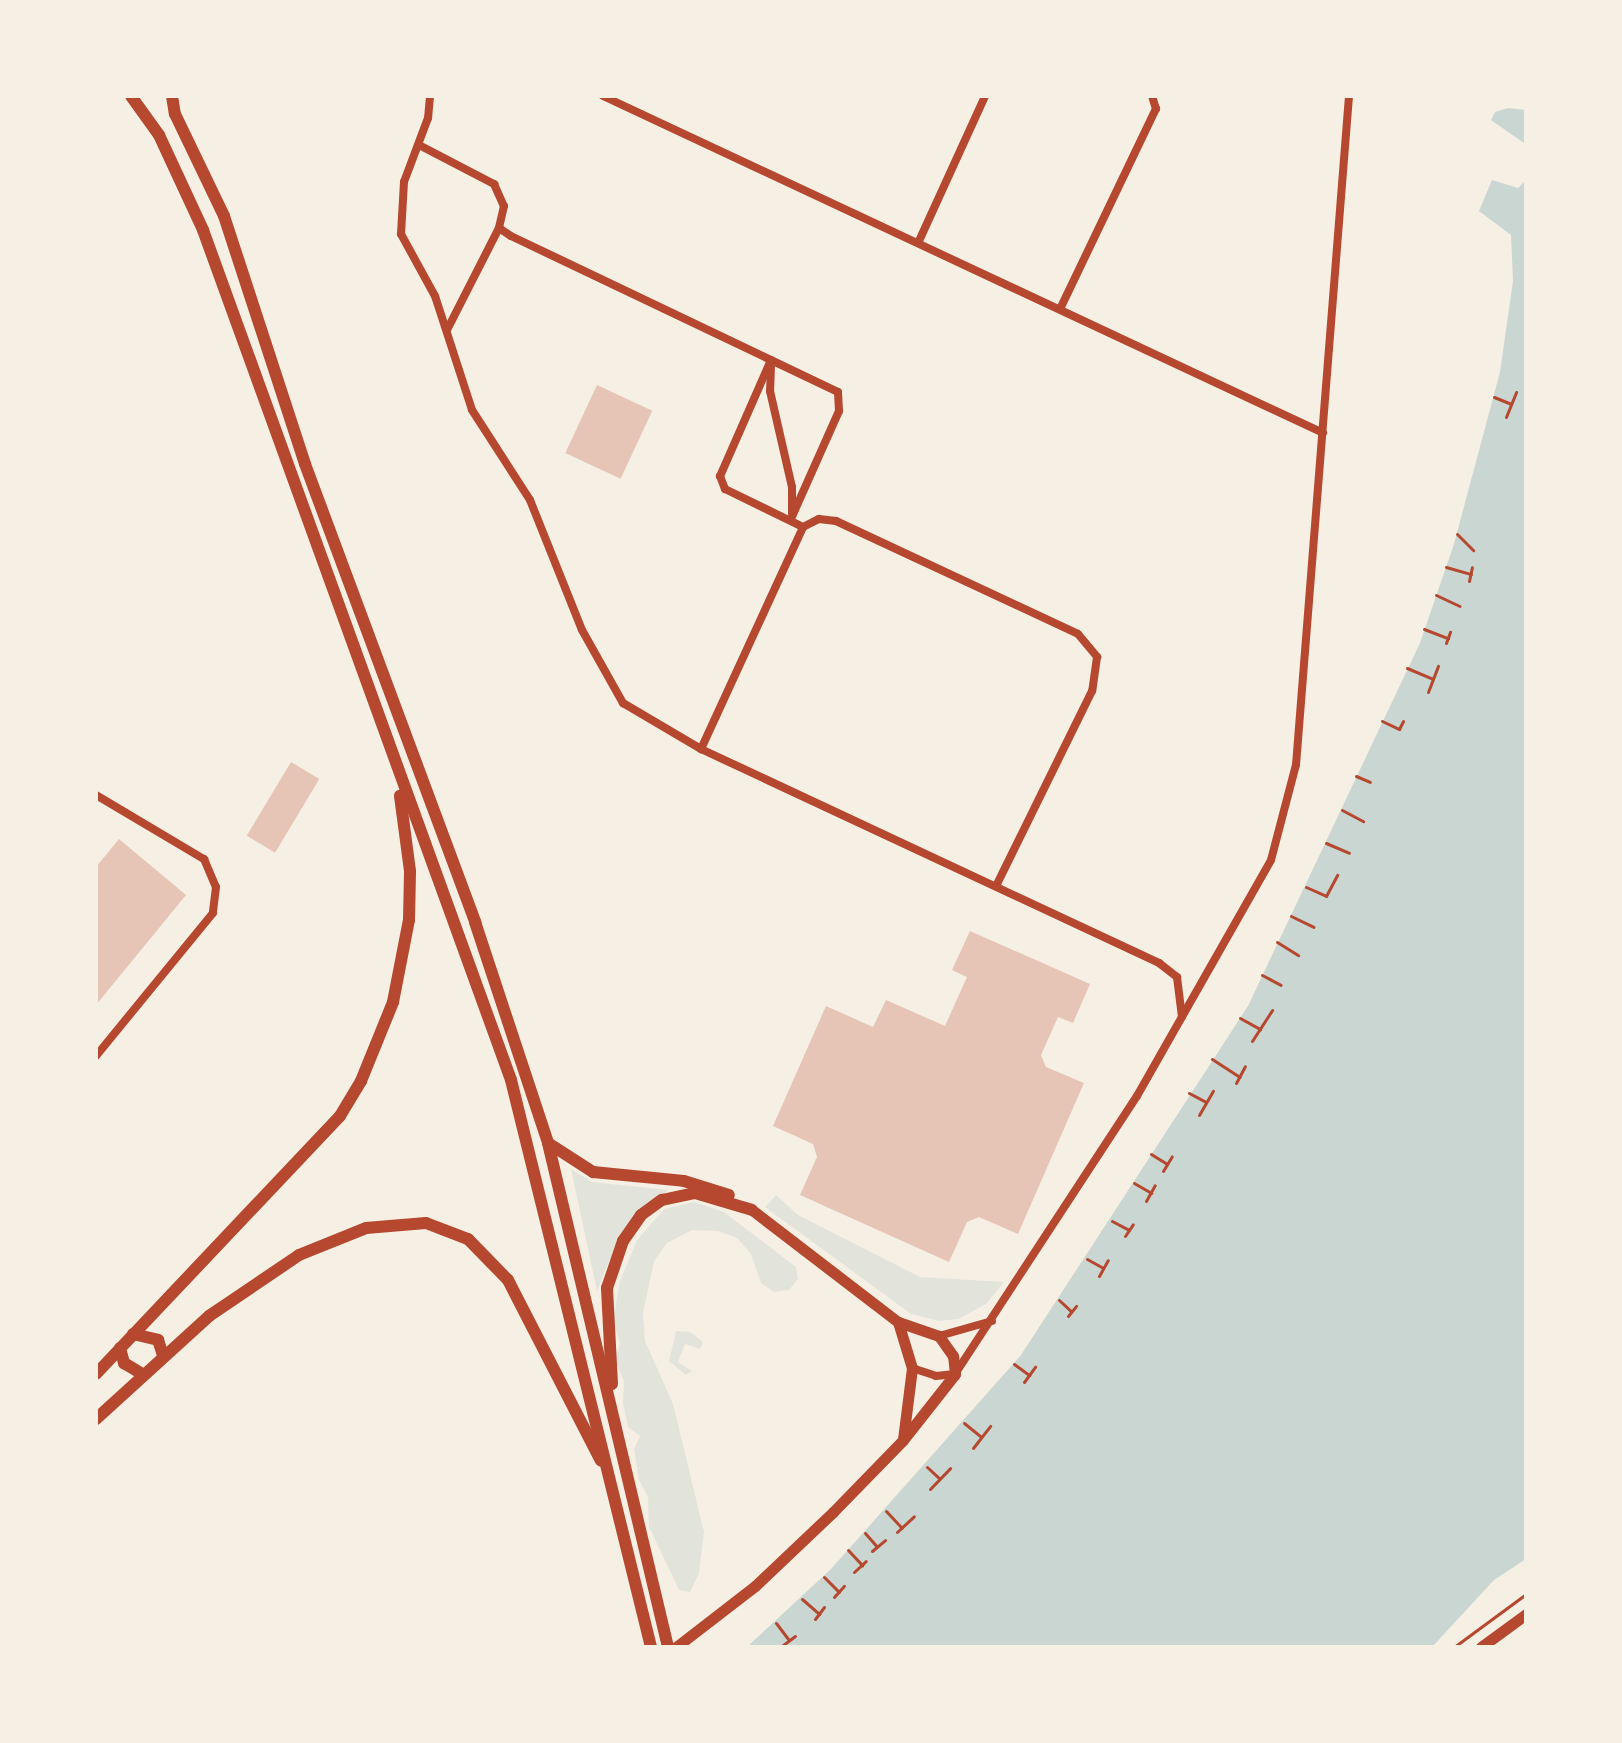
<!DOCTYPE html>
<style>
body{margin:0}
#map{position:relative;width:1622px;height:1743px;overflow:hidden;background:#f6efe4;font-family:Cabin,sans-serif}
div>[style]{position:absolute}
.green>*{inset:0;background:#e2e4dc}
.water>*{inset:0;background:#c9d6d2}
.building>*{inset:0;background:#e6c5b7;transform-origin:0 0}
.path>*{height:3px;margin:-1.5px;padding:0 1.5px;transform-origin:1.5px;border-radius:1.5px;background:#b5482f}
.minor>*{height:8px;margin:-4px;padding:0 4px;transform-origin:4px;border-radius:4px;background:#b5482f}
.secondary>*{height:11px;margin:-5.5px;padding:0 5.5px;transform-origin:5.5px;border-radius:5.5px;background:#b5482f}
.primary>*{height:12px;margin:-6px;padding:0 6px;transform-origin:6px;border-radius:6px;background:#b5482f}
span{translate:-50% -50%;white-space:nowrap;text-align:center;line-height:1.15;-webkit-text-stroke:7px #f6efe4;paint-order:stroke}
.frame{position:absolute;inset:0;border:98px solid #f6efe4;pointer-events:none}
</style>
<div id="map">
<div class="green">
<i style="clip-path:polygon(571px 1169px,592px 1182px,668px 1190px,641px 1215px,609px 1261px,597px 1291px)"></i>
<i style="clip-path:polygon(776px 1195px,798px 1215px,920px 1277px,1004px 1282px,986px 1304px,958px 1319px,939px 1321px,911px 1314px,765px 1207px)"></i>
<i style="clip-path:polygon(695px 1202px,724px 1212px,796px 1267px,798px 1279px,789px 1290px,774px 1292px,761px 1283px,751px 1254px,737px 1238px,718px 1231px,692px 1230px,667px 1243px,654px 1261px,643px 1313px,645px 1341px,673px 1404px,704px 1532px,699px 1573px,690px 1592px,679px 1590px,649px 1527px,648px 1497px,639px 1480px,634px 1449px,640px 1436px,628px 1427px,623px 1403px,624px 1381px,615px 1360px,620px 1343px,613px 1321px,620px 1281px,637px 1240px,664px 1209px)"></i>
<i style="clip-path:polygon(676px 1331px,690px 1332px,703px 1342px,700px 1349px,685px 1344px,678px 1362px,692px 1371px,686px 1375px,669px 1361px)"></i>
</div>
<div class="water">
<i style="clip-path:polygon(1508px 108px,1526px 110px,1526px 153px,1524px 143px,1491px 120px,1495px 112px)"></i>
<i style="clip-path:polygon(1492px 180px,1518px 188px,1526px 180px,1526px 1559px,1494px 1580px,1432px 1647px,747px 1647px,831px 1569px,1021px 1355px,1248px 1006px,1420px 643px,1454px 544px,1500px 372px,1513px 281px,1511px 235px,1479px 211px)"></i>
</div>
<div class="building">
<i style="left:597px;top:385px;width:61px;height:75px;rotate:25deg"></i>
<i style="left:291px;top:762px;width:33px;height:86px;rotate:31deg"></i>
<i style="clip-path:polygon(119px 839px,186px 895px,96px 1005px,96px 867px)"></i>
<i style="clip-path:polygon(970px 931px,1090px 984px,1073px 1023px,1058px 1017px,1041px 1055px,1046px 1067px,1084px 1083px,1018px 1234px,979px 1217px,967px 1222px,949px 1262px,800px 1195px,817px 1157px,813px 1144px,773px 1126px,826px 1006px,873px 1027px,886px 1000px,945px 1026px,967px 977px,952px 970px)"></i>
</div>
<div class="path">
<i style="left:1494px;top:397px;width:18px;rotate:22deg"></i>
<i style="left:1506px;top:417px;width:27px;rotate:-68deg"></i>
<i style="left:1457px;top:534px;width:23px;rotate:45deg"></i>
<i style="left:1446px;top:567px;width:26px;rotate:16deg"></i>
<i style="left:1469px;top:581px;width:14px;rotate:-78deg"></i>
<i style="left:1436px;top:595px;width:26px;rotate:25deg"></i>
<i style="left:1424px;top:629px;width:26px;rotate:21deg"></i>
<i style="left:1446px;top:643px;width:12px;rotate:-70deg"></i>
<i style="left:1407px;top:668px;width:28px;rotate:23deg"></i>
<i style="left:1428px;top:692px;width:28px;rotate:-69deg"></i>
<i style="left:1382px;top:721px;width:19px;rotate:25deg"></i>
<i style="left:1399px;top:729px;width:9px;rotate:-63deg"></i>
<i style="left:1356px;top:776px;width:15px;rotate:23deg"></i>
<i style="left:1342px;top:810px;width:24px;rotate:28deg"></i>
<i style="left:1326px;top:843px;width:25px;rotate:23deg"></i>
<i style="left:1306px;top:887px;width:22px;rotate:24deg"></i>
<i style="left:1326px;top:896px;width:24px;rotate:-62deg"></i>
<i style="left:1291px;top:916px;width:25px;rotate:26deg"></i>
<i style="left:1277px;top:942px;width:25px;rotate:32deg"></i>
<i style="left:1262px;top:975px;width:21px;rotate:28deg"></i>
<i style="left:1240px;top:1018px;width:23px;rotate:29deg"></i>
<i style="left:1252px;top:1041px;width:37px;rotate:-57deg"></i>
<i style="left:1212px;top:1059px;width:33px;rotate:33deg"></i>
<i style="left:1236px;top:1083px;width:19px;rotate:-62deg"></i>
<i style="left:1189px;top:1093px;width:19px;rotate:28deg"></i>
<i style="left:1199px;top:1115px;width:28px;rotate:-60deg"></i>
<i style="left:1151px;top:1154px;width:19px;rotate:32deg"></i>
<i style="left:1163px;top:1171px;width:17px;rotate:-59deg"></i>
<i style="left:1134px;top:1183px;width:20px;rotate:30deg"></i>
<i style="left:1146px;top:1201px;width:18px;rotate:-61deg"></i>
<i style="left:1112px;top:1221px;width:19px;rotate:28deg"></i>
<i style="left:1125px;top:1236px;width:14px;rotate:-56deg"></i>
<i style="left:1087px;top:1259px;width:18px;rotate:29deg"></i>
<i style="left:1099px;top:1276px;width:18px;rotate:-61deg"></i>
<i style="left:1059px;top:1300px;width:16px;rotate:43deg"></i>
<i style="left:1068px;top:1316px;width:13px;rotate:-51deg"></i>
<i style="left:1014px;top:1364px;width:19px;rotate:36deg"></i>
<i style="left:1024px;top:1382px;width:19px;rotate:-54deg"></i>
<i style="left:964px;top:1423px;width:22px;rotate:39deg"></i>
<i style="left:973px;top:1448px;width:28px;rotate:-52deg"></i>
<i style="left:927px;top:1467px;width:16px;rotate:43deg"></i>
<i style="left:930px;top:1489px;width:29px;rotate:-46deg"></i>
<i style="left:886px;top:1511px;width:23px;rotate:47deg"></i>
<i style="left:897px;top:1532px;width:23px;rotate:-43deg"></i>
<i style="left:865px;top:1533px;width:18px;rotate:49deg"></i>
<i style="left:848px;top:1550px;width:21px;rotate:47deg"></i>
<i style="left:872px;top:1551px;width:17px;rotate:-40deg"></i>
<i style="left:854px;top:1572px;width:16px;rotate:-43deg"></i>
<i style="left:824px;top:1577px;width:21px;rotate:45deg"></i>
<i style="left:834px;top:1597px;width:15px;rotate:-48deg"></i>
<i style="left:802px;top:1599px;width:23px;rotate:41deg"></i>
<i style="left:815px;top:1619px;width:15px;rotate:-53deg"></i>
<i style="left:776px;top:1623px;width:21px;rotate:53deg"></i>
<i style="left:783px;top:1645px;width:15px;rotate:-37deg"></i>
<i style="left:1454px;top:1647px;width:89px;rotate:-36.4deg"></i>
</div>
<div class="minor">
<i style="left:430px;top:96px;width:22px;rotate:95deg"></i>
<i style="left:428px;top:118px;width:68px;rotate:110.6deg"></i>
<i style="left:404px;top:182px;width:52px;rotate:93.3deg"></i>
<i style="left:401px;top:234px;width:71px;rotate:61.3deg"></i>
<i style="left:435px;top:296px;width:120px;rotate:72deg"></i>
<i style="left:472px;top:410px;width:107px;rotate:57.2deg"></i>
<i style="left:530px;top:500px;width:140px;rotate:68.2deg"></i>
<i style="left:582px;top:630px;width:84px;rotate:60.7deg"></i>
<i style="left:623px;top:703px;width:91px;rotate:30.5deg"></i>
<i style="left:701px;top:749px;width:506px;rotate:25.04deg"></i>
<i style="left:1159px;top:963px;width:23px;rotate:38deg"></i>
<i style="left:1177px;top:977px;width:40px;rotate:82.9deg"></i>
<i style="left:603px;top:96px;width:795px;rotate:25.08deg"></i>
<i style="left:419px;top:145px;width:85px;rotate:27.5deg"></i>
<i style="left:494px;top:184px;width:24px;rotate:66deg"></i>
<i style="left:504px;top:206px;width:23px;rotate:103deg"></i>
<i style="left:499px;top:228px;width:14px;rotate:34deg"></i>
<i style="left:511px;top:236px;width:362px;rotate:25.5deg"></i>
<i style="left:838px;top:392px;width:19px;rotate:87deg"></i>
<i style="left:839px;top:411px;width:118px;rotate:114deg"></i>
<i style="left:919px;top:241px;width:159px;rotate:-65.5deg"></i>
<i style="left:1061px;top:307px;width:220px;rotate:-64.4deg"></i>
<i style="left:1156px;top:109px;width:14px;rotate:-107deg"></i>
<i style="left:447px;top:330px;width:114px;rotate:-63deg"></i>
<i style="left:771px;top:360px;width:127px;rotate:113.7deg"></i>
<i style="left:720px;top:476px;width:14px;rotate:69deg"></i>
<i style="left:725px;top:489px;width:87px;rotate:26deg"></i>
<i style="left:771px;top:365px;width:26px;rotate:92deg"></i>
<i style="left:770px;top:391px;width:98px;rotate:77.1deg"></i>
<i style="left:792px;top:487px;width:26px;rotate:90deg"></i>
<i style="left:803px;top:527px;width:18px;rotate:-27deg"></i>
<i style="left:819px;top:519px;width:17px;rotate:7deg"></i>
<i style="left:836px;top:521px;width:267px;rotate:25deg"></i>
<i style="left:1078px;top:634px;width:30px;rotate:50deg"></i>
<i style="left:1097px;top:657px;width:34px;rotate:98deg"></i>
<i style="left:1092px;top:691px;width:217px;rotate:116.2deg"></i>
<i style="left:701px;top:749px;width:244px;rotate:-65.3deg"></i>
<i style="left:96px;top:795px;width:126px;rotate:30.7deg"></i>
<i style="left:204px;top:859px;width:30px;rotate:67deg"></i>
<i style="left:216px;top:887px;width:26px;rotate:97deg"></i>
<i style="left:213px;top:913px;width:185px;rotate:129.3deg"></i>
<i style="left:939px;top:1336px;width:55px;rotate:-15.8deg"></i>
<i style="left:912px;top:1368px;width:25px;rotate:18deg"></i>
<i style="left:936px;top:1376px;width:19px;rotate:-6deg"></i>
<i style="left:955px;top:1374px;width:332px;rotate:-56.8deg"></i>
<i style="left:1137px;top:1096px;width:271px;rotate:-60.4deg"></i>
<i style="left:1271px;top:860px;width:98px;rotate:-75.3deg"></i>
<i style="left:1296px;top:765px;width:671px;rotate:-85.47deg"></i>
</div>
<div class="secondary">
<i style="left:898px;top:1322px;width:48px;rotate:73.1deg"></i>
<i style="left:912px;top:1368px;width:72px;rotate:97.2deg"></i>
<i style="left:676px;top:1647px;width:100px;rotate:-37.7deg"></i>
<i style="left:755px;top:1586px;width:108px;rotate:-43.5deg"></i>
<i style="left:833px;top:1512px;width:100px;rotate:-45.8deg"></i>
<i style="left:903px;top:1440px;width:84px;rotate:-51.8deg"></i>
<i style="left:955px;top:1374px;width:18px;rotate:-96deg"></i>
<i style="left:953px;top:1356px;width:24px;rotate:-125deg"></i>
<i style="left:939px;top:1336px;width:43px;rotate:-161.1deg"></i>
<i style="left:898px;top:1322px;width:184px;rotate:-142.5deg"></i>
<i style="left:1481px;top:1647px;width:56px;rotate:-36.3deg"></i>
</div>
<div class="primary">
<i style="left:131px;top:96px;width:48px;rotate:54.3deg"></i>
<i style="left:159px;top:135px;width:105px;rotate:65.1deg"></i>
<i style="left:203px;top:230px;width:904px;rotate:70.08deg"></i>
<i style="left:511px;top:1080px;width:584px;rotate:76.13deg"></i>
<i style="left:172px;top:96px;width:18px;rotate:81deg"></i>
<i style="left:175px;top:114px;width:113px;rotate:64.3deg"></i>
<i style="left:224px;top:216px;width:261px;rotate:71.9deg"></i>
<i style="left:305px;top:464px;width:489px;rotate:69.6deg"></i>
<i style="left:475px;top:922px;width:233px;rotate:71.7deg"></i>
<i style="left:548px;top:1143px;width:518px;rotate:76.61deg"></i>
<i style="left:548px;top:1143px;width:54px;rotate:32.8deg"></i>
<i style="left:593px;top:1172px;width:91px;rotate:5.6deg"></i>
<i style="left:684px;top:1181px;width:47px;rotate:17.3deg"></i>
<i style="left:133px;top:1334px;width:26px;rotate:13deg"></i>
<i style="left:158px;top:1340px;width:16px;rotate:72deg"></i>
<i style="left:120px;top:1348px;width:16px;rotate:75deg"></i>
<i style="left:124px;top:1363px;width:21px;rotate:31deg"></i>
<i style="left:96px;top:1374px;width:355px;rotate:-46.6deg"></i>
<i style="left:340px;top:1116px;width:41px;rotate:-59deg"></i>
<i style="left:361px;top:1081px;width:85px;rotate:-67.9deg"></i>
<i style="left:393px;top:1002px;width:84px;rotate:-79deg"></i>
<i style="left:409px;top:920px;width:49px;rotate:-88.8deg"></i>
<i style="left:410px;top:871px;width:76px;rotate:-97.6deg"></i>
<i style="left:612px;top:1384px;width:96px;rotate:-93deg"></i>
<i style="left:607px;top:1288px;width:50px;rotate:-71.2deg"></i>
<i style="left:623px;top:1241px;width:32px;rotate:-55deg"></i>
<i style="left:641px;top:1215px;width:26px;rotate:-36deg"></i>
<i style="left:662px;top:1200px;width:34px;rotate:-12deg"></i>
<i style="left:695px;top:1193px;width:59px;rotate:16.6deg"></i>
<i style="left:96px;top:1419px;width:153px;rotate:-42.3deg"></i>
<i style="left:209px;top:1316px;width:109px;rotate:-34.1deg"></i>
<i style="left:299px;top:1255px;width:72px;rotate:-21.9deg"></i>
<i style="left:366px;top:1228px;width:60px;rotate:-4.8deg"></i>
<i style="left:426px;top:1223px;width:45px;rotate:20.9deg"></i>
<i style="left:468px;top:1239px;width:57px;rotate:45.7deg"></i>
<i style="left:508px;top:1280px;width:203px;rotate:62.8deg"></i>
</div>
<div class="frame"></div>
</div>
